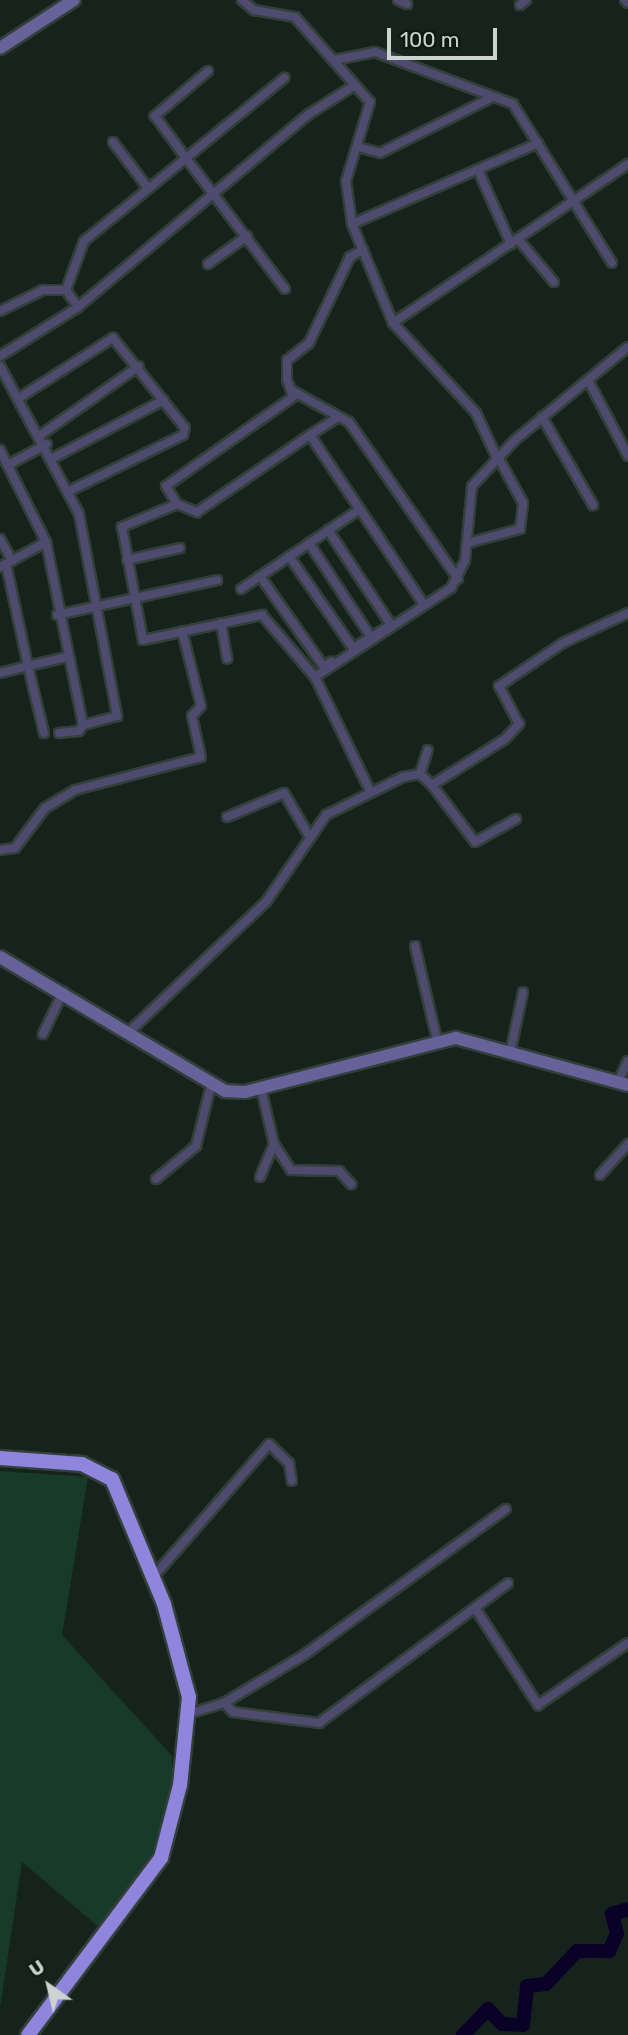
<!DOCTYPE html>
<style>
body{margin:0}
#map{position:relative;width:628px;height:2035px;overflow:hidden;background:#16231c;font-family:Rubik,sans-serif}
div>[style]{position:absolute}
.green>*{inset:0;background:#173a29}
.river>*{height:14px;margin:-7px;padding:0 7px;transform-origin:7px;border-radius:7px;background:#0a0126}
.roads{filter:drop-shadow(2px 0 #333f39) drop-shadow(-2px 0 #333f39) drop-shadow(0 2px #333f39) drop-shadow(0 -2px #333f39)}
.street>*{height:8px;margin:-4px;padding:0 4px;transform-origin:4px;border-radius:4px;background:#4e4b6e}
.secondary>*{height:12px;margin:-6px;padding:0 6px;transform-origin:6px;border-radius:6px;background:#68629b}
.highway>*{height:14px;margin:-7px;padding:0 7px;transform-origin:7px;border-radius:7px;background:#8f85dd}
span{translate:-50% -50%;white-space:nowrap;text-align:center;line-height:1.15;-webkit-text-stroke:5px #0d1a13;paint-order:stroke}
.north{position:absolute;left:14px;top:1951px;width:70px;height:70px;-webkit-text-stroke:5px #0d1a13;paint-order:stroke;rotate:326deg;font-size:19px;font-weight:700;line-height:28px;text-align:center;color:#ccd4cf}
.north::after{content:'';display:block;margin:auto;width:24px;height:32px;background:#ccd4cf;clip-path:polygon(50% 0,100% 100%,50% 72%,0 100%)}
.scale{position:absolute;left:387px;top:28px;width:110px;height:32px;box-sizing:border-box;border:4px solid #ccd4cf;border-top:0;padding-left:9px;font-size:21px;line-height:24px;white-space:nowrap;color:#ccd4cf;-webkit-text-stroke:5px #0d1a13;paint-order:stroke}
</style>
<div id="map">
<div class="green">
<i style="clip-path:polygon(0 1471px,88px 1477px,62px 1635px,172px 1756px,172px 1793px,157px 1846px,100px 1928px,22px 1862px,0 2008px)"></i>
</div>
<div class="river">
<i style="left:463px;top:2035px;width:36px;rotate:-46deg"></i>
<i style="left:488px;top:2009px;width:21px;rotate:47deg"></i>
<i style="left:502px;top:2024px;width:21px;rotate:3deg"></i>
<i style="left:523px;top:2025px;width:39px;rotate:-84deg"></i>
<i style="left:527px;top:1986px;width:19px;rotate:-6deg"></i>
<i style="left:546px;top:1984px;width:45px;rotate:-46.8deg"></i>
<i style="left:577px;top:1951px;width:32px"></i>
<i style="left:609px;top:1951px;width:19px;rotate:-65deg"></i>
<i style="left:617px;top:1934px;width:21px;rotate:-104deg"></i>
<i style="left:612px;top:1914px;width:17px;rotate:-17deg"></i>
</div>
<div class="roads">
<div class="street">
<i style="left:242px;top:0;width:16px;rotate:40deg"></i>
<i style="left:254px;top:10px;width:42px;rotate:9.7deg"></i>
<i style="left:295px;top:17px;width:113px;rotate:48.6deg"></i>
<i style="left:370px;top:102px;width:83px;rotate:106.9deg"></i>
<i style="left:346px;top:181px;width:43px;rotate:82.1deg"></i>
<i style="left:352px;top:224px;width:107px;rotate:67.5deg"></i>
<i style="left:393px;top:323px;width:122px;rotate:47.3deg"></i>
<i style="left:476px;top:413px;width:50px;rotate:65deg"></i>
<i style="left:398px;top:0;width:10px;rotate:24deg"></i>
<i style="left:625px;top:0;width:4px;rotate:45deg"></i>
<i style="left:520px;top:5px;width:8px;rotate:-40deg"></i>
<i style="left:334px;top:60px;width:42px;rotate:-11deg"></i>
<i style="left:375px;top:52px;width:147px;rotate:20.6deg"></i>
<i style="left:513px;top:104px;width:187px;rotate:58.1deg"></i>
<i style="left:208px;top:71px;width:70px;rotate:139.7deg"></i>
<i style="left:155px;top:116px;width:52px;rotate:53.6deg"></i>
<i style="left:186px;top:158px;width:127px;rotate:-39.2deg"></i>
<i style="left:113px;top:142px;width:56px;rotate:52.9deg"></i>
<i style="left:358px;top:147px;width:23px;rotate:15deg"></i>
<i style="left:380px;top:153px;width:126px;rotate:-26.4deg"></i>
<i style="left:478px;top:170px;width:81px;rotate:66deg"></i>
<i style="left:352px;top:224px;width:203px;rotate:-23.5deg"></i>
<i style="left:518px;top:239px;width:56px;rotate:50.1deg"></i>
<i style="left:363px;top:250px;width:15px;rotate:152deg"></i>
<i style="left:350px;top:257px;width:95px;rotate:115.5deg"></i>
<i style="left:309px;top:343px;width:28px;rotate:142deg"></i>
<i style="left:287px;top:360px;width:20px;rotate:90deg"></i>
<i style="left:287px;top:380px;width:11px;rotate:68deg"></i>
<i style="left:291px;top:390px;width:66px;rotate:28.9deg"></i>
<i style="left:349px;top:422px;width:191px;rotate:55.2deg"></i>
<i style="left:208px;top:264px;width:48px;rotate:-35.7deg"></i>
<i style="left:66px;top:290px;width:21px;rotate:55deg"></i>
<i style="left:0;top:311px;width:48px;rotate:-26deg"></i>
<i style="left:43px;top:290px;width:23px"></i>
<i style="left:66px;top:290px;width:52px;rotate:-69.8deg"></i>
<i style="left:84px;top:241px;width:132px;rotate:-39.1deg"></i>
<i style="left:186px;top:158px;width:164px;rotate:52.9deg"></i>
<i style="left:393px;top:323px;width:284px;rotate:-34.1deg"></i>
<i style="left:0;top:356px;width:92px;rotate:-32.1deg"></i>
<i style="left:78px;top:307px;width:301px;rotate:-39.9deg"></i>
<i style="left:309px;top:114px;width:54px;rotate:-32.2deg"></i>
<i style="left:0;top:366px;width:168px;rotate:61.9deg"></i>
<i style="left:79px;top:514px;width:206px;rotate:79.3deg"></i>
<i style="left:117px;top:716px;width:35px;rotate:165deg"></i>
<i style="left:83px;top:725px;width:187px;rotate:-101.4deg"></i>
<i style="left:46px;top:542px;width:103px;rotate:-116.6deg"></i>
<i style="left:588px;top:380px;width:86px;rotate:62.2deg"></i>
<i style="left:291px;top:390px;width:7px;rotate:74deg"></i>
<i style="left:293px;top:397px;width:155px;rotate:145deg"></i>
<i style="left:166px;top:486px;width:21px;rotate:59deg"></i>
<i style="left:177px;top:504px;width:22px;rotate:22deg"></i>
<i style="left:197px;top:512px;width:137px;rotate:-34.3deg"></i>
<i style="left:19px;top:398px;width:112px;rotate:-32.6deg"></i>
<i style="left:113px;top:338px;width:115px;rotate:51.3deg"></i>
<i style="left:185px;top:428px;width:7px;rotate:106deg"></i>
<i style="left:183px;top:435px;width:127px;rotate:153.8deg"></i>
<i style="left:338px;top:417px;width:33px;rotate:147deg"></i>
<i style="left:310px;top:435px;width:202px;rotate:56.1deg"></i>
<i style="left:542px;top:417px;width:102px;rotate:59.9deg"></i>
<i style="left:42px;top:434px;width:118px;rotate:-35deg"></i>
<i style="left:53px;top:458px;width:125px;rotate:-27.6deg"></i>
<i style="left:8px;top:465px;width:44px;rotate:-28.3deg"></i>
<i style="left:177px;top:504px;width:60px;rotate:157.3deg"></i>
<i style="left:122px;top:527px;width:115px;rotate:79.5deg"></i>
<i style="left:143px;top:640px;width:122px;rotate:-11.9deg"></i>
<i style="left:262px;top:615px;width:82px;rotate:49.5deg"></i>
<i style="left:315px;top:677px;width:127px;rotate:64.2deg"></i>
<i style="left:328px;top:530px;width:114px;rotate:56.4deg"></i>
<i style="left:0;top:539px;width:25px;rotate:61deg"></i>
<i style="left:309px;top:543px;width:113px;rotate:56.6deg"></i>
<i style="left:468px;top:543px;width:54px;rotate:-15.1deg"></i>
<i style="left:520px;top:529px;width:26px;rotate:-83deg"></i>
<i style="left:523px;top:503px;width:52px;rotate:-118.5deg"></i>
<i style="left:289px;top:556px;width:112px;rotate:55.2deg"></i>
<i style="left:127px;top:560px;width:54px;rotate:-12.8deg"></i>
<i style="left:6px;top:564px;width:104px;rotate:77.8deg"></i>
<i style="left:28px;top:666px;width:40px;rotate:-13deg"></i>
<i style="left:0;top:567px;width:52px;rotate:-28.5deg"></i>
<i style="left:260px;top:576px;width:111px;rotate:54.9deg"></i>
<i style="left:324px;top:667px;width:9px;rotate:-36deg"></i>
<i style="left:241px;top:589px;width:143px;rotate:-33.9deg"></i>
<i style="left:57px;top:615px;width:164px;rotate:-12.3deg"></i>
<i style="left:221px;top:623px;width:36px;rotate:80deg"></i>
<i style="left:357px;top:646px;width:39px;rotate:-32deg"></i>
<i style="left:0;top:673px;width:29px;rotate:-14deg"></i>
<i style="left:28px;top:666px;width:69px;rotate:76.6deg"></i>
<i style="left:315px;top:677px;width:163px;rotate:-33.2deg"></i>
<i style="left:451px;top:588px;width:30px;rotate:-63deg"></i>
<i style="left:465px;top:561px;width:75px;rotate:-84.7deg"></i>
<i style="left:472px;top:486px;width:63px;rotate:-46.9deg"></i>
<i style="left:515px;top:440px;width:146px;rotate:-39.5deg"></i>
<i style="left:59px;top:733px;width:20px;rotate:-6deg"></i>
<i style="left:79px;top:731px;width:7px;rotate:-56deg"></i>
<i style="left:420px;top:774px;width:25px;rotate:-72deg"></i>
<i style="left:432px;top:785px;width:71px;rotate:53deg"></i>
<i style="left:475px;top:842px;width:47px;rotate:-29.3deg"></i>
<i style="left:227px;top:817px;width:62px;rotate:-22.8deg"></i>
<i style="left:284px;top:793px;width:48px;rotate:59.7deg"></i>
<i style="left:0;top:850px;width:15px;rotate:-8deg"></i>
<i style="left:15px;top:848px;width:50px;rotate:-53.1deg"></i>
<i style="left:45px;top:808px;width:35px;rotate:-31deg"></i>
<i style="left:75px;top:790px;width:130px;rotate:-14.7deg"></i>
<i style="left:201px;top:757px;width:42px;rotate:-102.4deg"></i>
<i style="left:192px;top:716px;width:13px;rotate:-48deg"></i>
<i style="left:201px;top:706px;width:77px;rotate:-104.2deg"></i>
<i style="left:415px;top:946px;width:97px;rotate:76.8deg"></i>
<i style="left:131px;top:1030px;width:186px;rotate:-43.5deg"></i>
<i style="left:266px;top:902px;width:106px;rotate:-55.4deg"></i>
<i style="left:326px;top:815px;width:86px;rotate:-26.3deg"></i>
<i style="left:403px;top:777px;width:17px;rotate:-10deg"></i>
<i style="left:420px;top:774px;width:16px;rotate:43deg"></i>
<i style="left:432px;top:785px;width:86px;rotate:-32.2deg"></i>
<i style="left:505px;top:739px;width:21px;rotate:-47deg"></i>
<i style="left:519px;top:724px;width:43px;rotate:-117.8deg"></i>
<i style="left:499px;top:686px;width:77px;rotate:-33.9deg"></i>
<i style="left:563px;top:643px;width:72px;rotate:-24.8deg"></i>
<i style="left:43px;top:1034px;width:47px;rotate:-64.5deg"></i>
<i style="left:511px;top:1049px;width:58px;rotate:-78.1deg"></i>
<i style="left:618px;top:1082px;width:23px;rotate:-65deg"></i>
<i style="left:274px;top:1144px;width:31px;rotate:57deg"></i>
<i style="left:291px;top:1170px;width:48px;rotate:1.2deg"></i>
<i style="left:339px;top:1171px;width:18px;rotate:47deg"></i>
<i style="left:600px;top:1175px;width:42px;rotate:-47.9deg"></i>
<i style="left:260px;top:1177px;width:36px;rotate:-67deg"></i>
<i style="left:274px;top:1144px;width:57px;rotate:-103.1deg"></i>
<i style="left:156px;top:1179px;width:52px;rotate:-39.5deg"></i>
<i style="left:196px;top:1146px;width:63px;rotate:-76.2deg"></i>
<i style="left:154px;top:1576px;width:175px;rotate:-48.9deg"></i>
<i style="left:269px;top:1444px;width:28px;rotate:44deg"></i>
<i style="left:289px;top:1463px;width:18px;rotate:81deg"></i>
<i style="left:475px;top:1608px;width:116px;rotate:57deg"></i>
<i style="left:538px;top:1705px;width:109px;rotate:-34.6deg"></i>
<i style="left:224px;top:1703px;width:13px;rotate:45deg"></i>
<i style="left:233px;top:1712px;width:87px;rotate:7.3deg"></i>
<i style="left:319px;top:1723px;width:235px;rotate:-36.5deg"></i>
<i style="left:188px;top:1714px;width:38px;rotate:-17deg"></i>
<i style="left:224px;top:1703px;width:93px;rotate:-31deg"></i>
<i style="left:304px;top:1655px;width:249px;rotate:-35.9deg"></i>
</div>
<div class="secondary">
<i style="left:0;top:48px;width:88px;rotate:-33deg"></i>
<i style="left:0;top:957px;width:262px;rotate:30.8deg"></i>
<i style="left:225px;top:1091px;width:20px;rotate:3deg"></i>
<i style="left:245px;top:1092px;width:218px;rotate:-14.4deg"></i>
<i style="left:456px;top:1038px;width:178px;rotate:15.3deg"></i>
</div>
<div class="highway">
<i style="left:0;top:1458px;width:82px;rotate:4.2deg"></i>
<i style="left:82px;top:1464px;width:34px;rotate:27deg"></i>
<i style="left:112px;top:1479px;width:135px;rotate:67.4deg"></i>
<i style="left:164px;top:1604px;width:96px;rotate:75deg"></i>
<i style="left:189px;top:1697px;width:88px;rotate:95.8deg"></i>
<i style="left:180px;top:1785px;width:75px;rotate:104.6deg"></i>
<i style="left:161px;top:1858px;width:221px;rotate:126.9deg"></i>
</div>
</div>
<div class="north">U</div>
<div class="scale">100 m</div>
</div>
